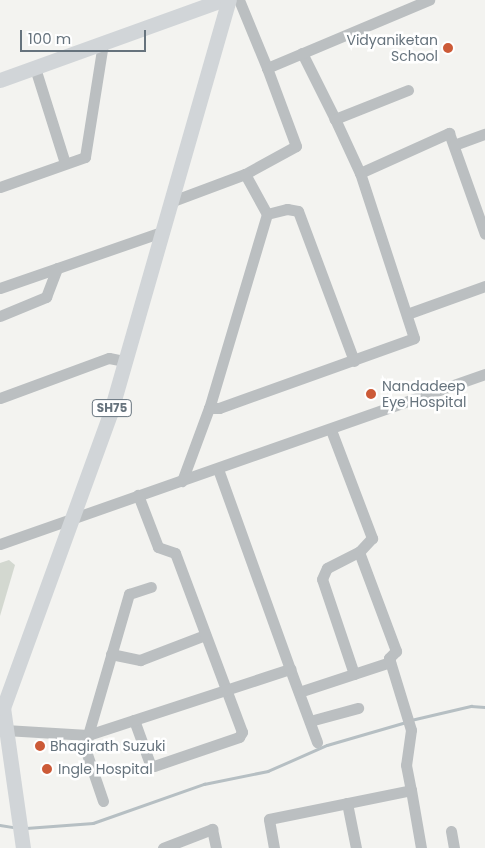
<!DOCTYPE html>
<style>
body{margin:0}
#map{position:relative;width:485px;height:848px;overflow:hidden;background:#f3f3f0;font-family:Poppins,sans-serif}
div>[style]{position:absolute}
.green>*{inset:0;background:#d3d8d0}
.stream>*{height:2.5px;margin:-1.25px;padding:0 1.25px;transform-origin:1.25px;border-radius:1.25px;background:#b6bfc3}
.minor>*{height:11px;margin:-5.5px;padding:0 5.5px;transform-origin:5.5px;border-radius:5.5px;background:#bbbfc1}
.major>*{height:15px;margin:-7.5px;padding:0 7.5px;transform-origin:7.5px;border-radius:7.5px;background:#d1d5d8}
.dots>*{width:14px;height:14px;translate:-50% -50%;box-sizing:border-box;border:2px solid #fff;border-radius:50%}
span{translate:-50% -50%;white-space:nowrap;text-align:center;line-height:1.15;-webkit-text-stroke:5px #fff;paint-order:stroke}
.shield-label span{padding:1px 4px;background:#fff;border:1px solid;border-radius:4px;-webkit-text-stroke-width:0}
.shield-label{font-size:12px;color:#66737d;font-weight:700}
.poi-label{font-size:14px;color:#66737d}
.right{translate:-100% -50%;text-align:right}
.left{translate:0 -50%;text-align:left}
.scale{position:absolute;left:20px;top:30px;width:126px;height:22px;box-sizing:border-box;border:2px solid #66737d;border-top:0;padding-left:6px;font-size:15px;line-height:18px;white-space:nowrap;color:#66737d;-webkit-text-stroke:4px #fff;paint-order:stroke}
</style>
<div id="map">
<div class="green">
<i style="clip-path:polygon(9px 560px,15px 565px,0 616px,0 563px)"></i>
</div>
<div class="stream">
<i style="left:411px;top:720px;width:62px;rotate:-13.1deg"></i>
<i style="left:471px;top:706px;width:14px;rotate:4deg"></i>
<i style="left:0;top:825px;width:13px;rotate:9deg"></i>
<i style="left:26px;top:828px;width:67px;rotate:-4.3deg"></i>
<i style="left:93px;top:823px;width:118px;rotate:-19.4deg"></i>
<i style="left:204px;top:784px;width:65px;rotate:-11.5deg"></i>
<i style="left:268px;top:771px;width:64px;rotate:-23.8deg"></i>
<i style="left:327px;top:745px;width:82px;rotate:-16.2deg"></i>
</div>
<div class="minor">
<i style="left:239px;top:0;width:74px;rotate:67.6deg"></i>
<i style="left:302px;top:53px;width:74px;rotate:63.4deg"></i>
<i style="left:35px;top:68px;width:100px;rotate:72.5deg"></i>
<i style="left:408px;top:90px;width:79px;rotate:158.3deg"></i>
<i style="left:335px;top:119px;width:60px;rotate:65.2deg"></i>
<i style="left:360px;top:173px;width:98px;rotate:-24.2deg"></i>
<i style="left:449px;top:133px;width:107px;rotate:70.4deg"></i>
<i style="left:454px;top:145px;width:33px;rotate:-20deg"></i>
<i style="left:245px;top:174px;width:58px;rotate:-28.8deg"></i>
<i style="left:296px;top:146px;width:83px;rotate:-110.4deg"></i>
<i style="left:267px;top:68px;width:176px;rotate:-22.8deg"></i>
<i style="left:0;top:187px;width:90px;rotate:-19.4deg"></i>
<i style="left:85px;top:157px;width:115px;rotate:-81deg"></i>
<i style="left:170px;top:202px;width:80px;rotate:-20.5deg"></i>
<i style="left:245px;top:174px;width:46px;rotate:61.2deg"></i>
<i style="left:267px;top:214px;width:202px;rotate:106.6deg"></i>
<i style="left:209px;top:408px;width:78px;rotate:110.3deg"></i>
<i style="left:267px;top:214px;width:21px;rotate:-14deg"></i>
<i style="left:287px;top:209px;width:11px;rotate:10deg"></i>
<i style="left:298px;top:211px;width:160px;rotate:69.5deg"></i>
<i style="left:0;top:288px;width:171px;rotate:-19.1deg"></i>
<i style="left:407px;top:314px;width:83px;rotate:-19.7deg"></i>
<i style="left:0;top:316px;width:50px;rotate:-22.4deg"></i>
<i style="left:46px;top:297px;width:31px;rotate:-69deg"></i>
<i style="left:0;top:398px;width:116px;rotate:-20.2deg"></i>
<i style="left:109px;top:358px;width:16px;rotate:11deg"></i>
<i style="left:209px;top:408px;width:10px"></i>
<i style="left:219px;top:408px;width:207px;rotate:-19.7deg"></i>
<i style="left:414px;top:338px;width:174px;rotate:-108.1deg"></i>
<i style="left:331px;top:430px;width:116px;rotate:69.2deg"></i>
<i style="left:372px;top:538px;width:19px;rotate:133deg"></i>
<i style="left:359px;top:552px;width:106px;rotate:69.5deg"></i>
<i style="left:396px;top:651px;width:10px;rotate:135deg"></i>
<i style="left:389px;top:658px;width:75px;rotate:73deg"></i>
<i style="left:411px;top:730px;width:35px;rotate:98deg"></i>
<i style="left:406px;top:765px;width:25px;rotate:79deg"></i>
<i style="left:0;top:544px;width:514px;rotate:-19.32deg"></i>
<i style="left:111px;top:654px;width:30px;rotate:12deg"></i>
<i style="left:140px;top:660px;width:70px;rotate:-21deg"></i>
<i style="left:290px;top:669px;width:78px;rotate:69.7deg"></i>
<i style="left:354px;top:674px;width:100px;rotate:-108.6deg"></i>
<i style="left:322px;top:579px;width:12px;rotate:-66deg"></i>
<i style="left:327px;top:568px;width:36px;rotate:-27deg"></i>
<i style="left:299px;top:692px;width:96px;rotate:-18.2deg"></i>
<i style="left:134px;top:720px;width:47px;rotate:70deg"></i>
<i style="left:150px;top:764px;width:4px;rotate:27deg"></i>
<i style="left:154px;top:766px;width:90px;rotate:-18.8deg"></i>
<i style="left:239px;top:737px;width:6px;rotate:-59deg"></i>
<i style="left:242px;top:732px;width:191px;rotate:-110.5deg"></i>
<i style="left:175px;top:553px;width:18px;rotate:-161deg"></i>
<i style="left:158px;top:547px;width:56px;rotate:-111deg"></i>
<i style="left:310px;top:721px;width:50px;rotate:-15.2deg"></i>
<i style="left:5px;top:730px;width:83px;rotate:3.4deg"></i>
<i style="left:88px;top:735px;width:213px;rotate:-18.1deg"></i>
<i style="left:290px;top:669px;width:213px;rotate:-109.8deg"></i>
<i style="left:103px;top:801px;width:53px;rotate:-108.8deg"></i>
<i style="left:86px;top:751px;width:16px;rotate:-83deg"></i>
<i style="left:88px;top:735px;width:147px;rotate:-73.8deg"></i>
<i style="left:129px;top:594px;width:23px;rotate:-18deg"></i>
<i style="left:347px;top:803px;width:46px;rotate:78.7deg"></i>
<i style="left:451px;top:831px;width:17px;rotate:80deg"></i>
<i style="left:163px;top:848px;width:53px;rotate:-21.2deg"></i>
<i style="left:212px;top:829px;width:19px;rotate:78deg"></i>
<i style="left:274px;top:848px;width:29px;rotate:-100deg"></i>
<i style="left:269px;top:819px;width:145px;rotate:-11.5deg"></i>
<i style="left:411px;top:790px;width:59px;rotate:80.2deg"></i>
</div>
<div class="major">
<i style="left:0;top:80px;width:236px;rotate:-19.8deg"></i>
<i style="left:23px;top:848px;width:141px;rotate:-98.1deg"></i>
<i style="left:3px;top:708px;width:313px;rotate:-70deg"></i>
<i style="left:110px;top:414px;width:431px;rotate:-74deg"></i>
</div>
<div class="dots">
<i style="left:448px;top:48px;background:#cc5a37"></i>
<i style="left:371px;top:394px;background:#cc5a37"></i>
<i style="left:40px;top:746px;background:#cc5a37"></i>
<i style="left:47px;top:769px;background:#cc5a37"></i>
</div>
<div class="shield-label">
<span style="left:112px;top:408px">SH75</span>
</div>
<div class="poi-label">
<span class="right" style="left:438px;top:48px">Vidyaniketan<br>School</span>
<span class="left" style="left:382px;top:394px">Nandadeep<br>Eye Hospital</span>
<span class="left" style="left:50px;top:746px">Bhagirath Suzuki</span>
<span class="left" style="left:58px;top:769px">Ingle Hospital</span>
</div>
<div class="scale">100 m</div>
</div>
